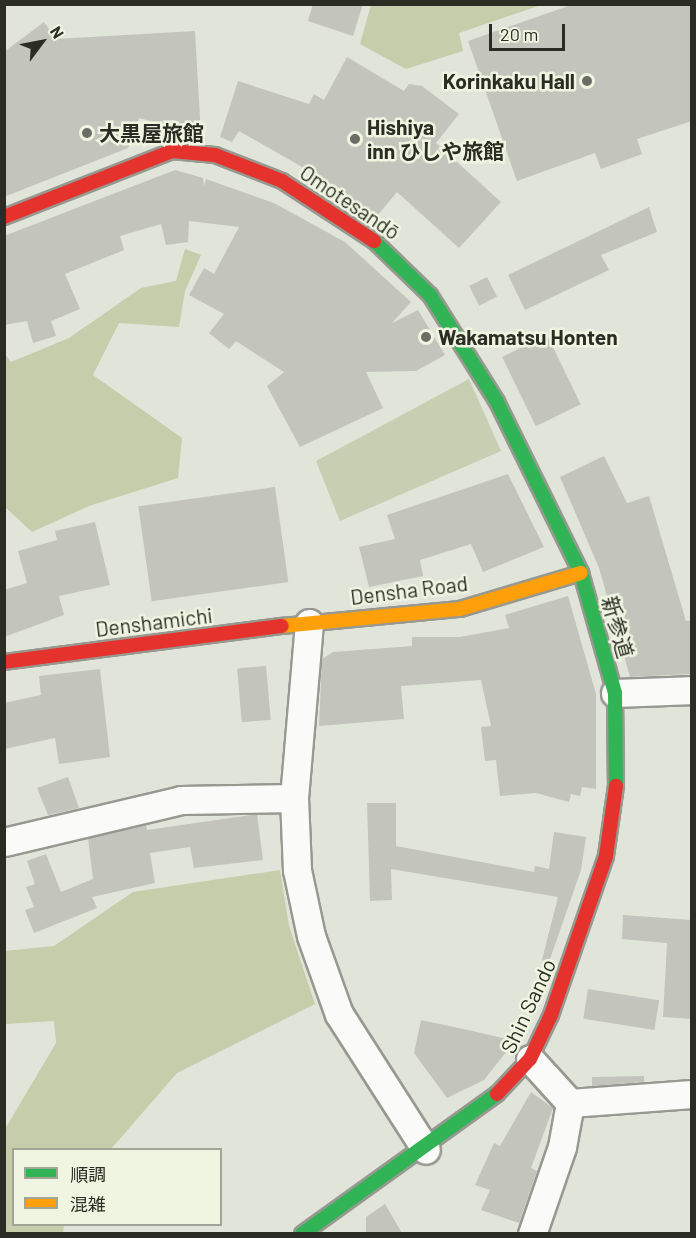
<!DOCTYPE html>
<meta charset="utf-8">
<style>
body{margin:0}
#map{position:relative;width:696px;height:1238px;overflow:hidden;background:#e1e4d9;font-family:Barlow,"Noto Sans JP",sans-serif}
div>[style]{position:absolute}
.green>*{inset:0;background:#c8ceb1}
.forest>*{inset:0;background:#c6cdab}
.building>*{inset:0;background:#c3c5bc;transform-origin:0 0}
.roads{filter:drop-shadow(2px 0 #979991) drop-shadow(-2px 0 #979991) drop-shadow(0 2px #979991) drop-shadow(0 -2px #979991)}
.street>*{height:27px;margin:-13.5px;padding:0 13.5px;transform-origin:13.5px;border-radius:13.5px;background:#fafbf9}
.fast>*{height:14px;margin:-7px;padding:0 7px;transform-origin:7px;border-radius:7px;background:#30b455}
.slow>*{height:14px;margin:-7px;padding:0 7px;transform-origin:7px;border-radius:7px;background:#ff9f0a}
.jam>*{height:14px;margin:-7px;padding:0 7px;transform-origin:7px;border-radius:7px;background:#e5322d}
.dots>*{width:16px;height:16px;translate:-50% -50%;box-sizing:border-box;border:3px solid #f0f5e1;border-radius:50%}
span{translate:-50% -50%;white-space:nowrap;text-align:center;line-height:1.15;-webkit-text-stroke:5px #f0f5e1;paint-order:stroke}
.poi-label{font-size:21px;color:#2b2d25;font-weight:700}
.right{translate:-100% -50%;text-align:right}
.left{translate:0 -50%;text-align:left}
.street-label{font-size:21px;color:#2b2d25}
.frame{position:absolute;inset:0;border:6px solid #2b2d25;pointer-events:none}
.legend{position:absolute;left:12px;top:1148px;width:210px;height:78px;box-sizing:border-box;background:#f0f5e1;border:2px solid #a1a596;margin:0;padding:8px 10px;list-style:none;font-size:18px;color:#2b2d25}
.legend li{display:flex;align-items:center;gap:12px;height:30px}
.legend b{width:30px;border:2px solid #a1a596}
.north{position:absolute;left:12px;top:12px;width:60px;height:60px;-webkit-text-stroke:4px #f0f5e1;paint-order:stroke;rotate:58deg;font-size:16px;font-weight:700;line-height:24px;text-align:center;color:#2b2d25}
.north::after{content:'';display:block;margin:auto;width:21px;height:27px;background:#2b2d25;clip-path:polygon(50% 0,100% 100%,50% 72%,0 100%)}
.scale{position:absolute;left:489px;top:24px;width:76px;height:27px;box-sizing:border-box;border:3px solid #2b2d25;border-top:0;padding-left:8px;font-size:18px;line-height:21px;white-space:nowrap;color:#2b2d25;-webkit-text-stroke:4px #f0f5e1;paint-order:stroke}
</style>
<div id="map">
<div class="green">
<i style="clip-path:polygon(469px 379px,501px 451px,340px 521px,316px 461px)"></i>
</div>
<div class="forest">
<i style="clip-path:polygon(371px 5px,371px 4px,541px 5px,459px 33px,463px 51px,406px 69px,360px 44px)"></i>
<i style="clip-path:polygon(185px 249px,201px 255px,185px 291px,179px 327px,119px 323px,93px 375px,182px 438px,178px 478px,89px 506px,32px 532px,5px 507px,5px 354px,11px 362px,69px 338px,141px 288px,176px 281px)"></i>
<i style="clip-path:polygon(280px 870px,289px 926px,315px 1004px,177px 1073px,111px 1149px,14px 1150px,14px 1224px,64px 1225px,63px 1233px,5px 1233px,5px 1129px,56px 1043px,54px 1021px,5px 1024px,5px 951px,54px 946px,133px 892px)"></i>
</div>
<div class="building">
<i style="clip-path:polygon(313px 4px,363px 4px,353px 36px,308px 21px)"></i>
<i style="clip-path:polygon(574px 4px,692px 4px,692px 121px,637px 139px,642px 154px,601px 169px,595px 153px,517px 181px,468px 41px)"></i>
<i style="clip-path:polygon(44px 22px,56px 39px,195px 31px,201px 135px,139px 118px,128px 148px,4px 197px,4px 52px)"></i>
<i style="clip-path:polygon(347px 57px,404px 91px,409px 84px,422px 86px,459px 114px,436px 143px,501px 202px,459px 248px,397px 192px,377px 216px,341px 194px,344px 191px,239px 131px,232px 142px,220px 137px,238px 81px,309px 104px,314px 94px,324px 100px)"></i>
<i style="clip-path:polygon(175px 170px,203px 178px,204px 186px,206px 179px,274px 203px,345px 242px,411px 302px,392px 323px,418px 310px,445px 355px,416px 371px,366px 372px,383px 408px,300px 447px,267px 386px,284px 372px,236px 341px,229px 349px,209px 333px,224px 314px,189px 295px,204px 268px,214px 274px,239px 227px,189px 221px,188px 242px,166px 245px,161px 224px,120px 236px,124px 250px,65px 274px,80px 309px,51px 321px,56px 336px,33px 343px,27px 321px,4px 325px,4px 236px)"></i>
<i style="clip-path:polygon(649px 207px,657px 232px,601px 255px,609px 270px,525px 310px,508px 275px)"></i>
<i style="left:487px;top:277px;width:22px;height:20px;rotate:63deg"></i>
<i style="left:547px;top:335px;width:77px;height:50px;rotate:64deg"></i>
<i style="clip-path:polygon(604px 456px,627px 503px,649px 496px,686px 621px,692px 620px,692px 674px,630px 677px,599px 568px,560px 477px)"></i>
<i style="clip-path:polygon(508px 474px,544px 547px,483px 572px,471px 544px,420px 560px,423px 576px,369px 587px,359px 547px,395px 539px,387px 515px)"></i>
<i style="left:275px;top:487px;width:96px;height:138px;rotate:82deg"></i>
<i style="clip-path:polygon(95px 522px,110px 585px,59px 596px,64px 615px,4px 637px,4px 590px,27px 583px,18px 551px,57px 540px,55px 531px)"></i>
<i style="clip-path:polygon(568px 596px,596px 694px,596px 789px,582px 787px,580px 796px,571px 794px,569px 802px,536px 793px,500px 796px,496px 760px,485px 761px,481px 727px,491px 726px,481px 680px,401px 686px,404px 719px,319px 726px,322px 659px,333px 652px,412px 646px,412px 637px,460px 637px,509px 628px,505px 615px)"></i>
<i style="left:266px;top:666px;width:54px;height:29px;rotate:85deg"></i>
<i style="clip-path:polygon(100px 669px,110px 757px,59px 764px,55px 738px,4px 749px,4px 703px,41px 695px,39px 676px)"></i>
<i style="clip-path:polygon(68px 777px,79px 808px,48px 815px,37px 788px)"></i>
<i style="clip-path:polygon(367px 803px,396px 803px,396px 846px,534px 872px,535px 866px,549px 869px,554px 832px,586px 837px,581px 870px,549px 962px,542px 960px,558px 897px,391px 869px,392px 900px,370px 901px)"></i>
<i style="clip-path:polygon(257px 814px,263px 860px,194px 868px,190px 847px,150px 853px,155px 883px,92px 897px,97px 908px,34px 933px,25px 910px,34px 907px,26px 887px,35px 884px,27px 861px,46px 854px,61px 892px,93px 879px,88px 838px,146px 825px,147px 830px)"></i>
<i style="clip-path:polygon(623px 915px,692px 920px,692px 1019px,663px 1017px,667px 943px,622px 939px)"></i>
<i style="left:588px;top:989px;width:72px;height:30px;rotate:9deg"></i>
<i style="clip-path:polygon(421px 1020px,468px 1030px,515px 1041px,484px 1080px,447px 1098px,414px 1053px)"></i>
<i style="clip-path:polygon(644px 1076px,644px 1082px,592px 1086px,592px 1077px)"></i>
<i style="clip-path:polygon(531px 1092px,553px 1108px,531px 1168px,537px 1171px,519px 1223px,481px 1210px,490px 1190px,475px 1185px,494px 1143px,500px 1146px)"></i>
<i style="clip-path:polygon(385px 1204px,402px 1233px,366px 1233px,366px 1217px)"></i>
</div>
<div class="roads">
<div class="street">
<i style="left:309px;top:623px;width:176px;rotate:94.9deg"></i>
<i style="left:294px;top:798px;width:72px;rotate:87.6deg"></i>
<i style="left:297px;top:870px;width:67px;rotate:78deg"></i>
<i style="left:311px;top:936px;width:83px;rotate:70.3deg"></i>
<i style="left:339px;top:1014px;width:161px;rotate:57.4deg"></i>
<i style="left:615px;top:693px;width:77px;rotate:-2.2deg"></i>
<i style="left:4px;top:842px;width:182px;rotate:-13.3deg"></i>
<i style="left:181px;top:800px;width:113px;rotate:-1deg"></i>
<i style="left:530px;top:1059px;width:59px;rotate:47.7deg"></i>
<i style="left:570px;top:1103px;width:122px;rotate:-4.2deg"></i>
<i style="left:532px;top:1234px;width:92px;rotate:-71deg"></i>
<i style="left:562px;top:1147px;width:45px;rotate:-79.7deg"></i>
</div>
<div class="fast">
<i style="left:374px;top:241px;width:78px;rotate:44deg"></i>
<i style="left:430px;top:295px;width:126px;rotate:57.9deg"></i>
<i style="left:497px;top:402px;width:191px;rotate:63.8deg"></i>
<i style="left:581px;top:573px;width:125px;rotate:74.2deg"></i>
<i style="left:615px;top:693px;width:93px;rotate:89.4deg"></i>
<i style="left:302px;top:1234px;width:240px;rotate:-35.7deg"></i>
</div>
<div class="slow">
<i style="left:282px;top:626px;width:179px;rotate:-5.5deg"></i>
<i style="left:460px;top:609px;width:126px;rotate:-16.6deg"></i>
</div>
<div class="jam">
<i style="left:4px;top:217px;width:180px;rotate:-21.4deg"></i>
<i style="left:172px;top:151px;width:43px;rotate:5.3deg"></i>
<i style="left:215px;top:155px;width:72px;rotate:21.2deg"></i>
<i style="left:282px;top:181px;width:110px;rotate:33.1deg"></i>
<i style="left:4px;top:662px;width:280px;rotate:-7.4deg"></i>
<i style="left:497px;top:1094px;width:48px;rotate:-46.7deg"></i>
<i style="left:530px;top:1059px;width:49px;rotate:-64.5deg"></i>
<i style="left:551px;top:1015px;width:168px;rotate:-70.9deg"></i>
<i style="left:606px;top:856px;width:71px;rotate:-81.9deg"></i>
</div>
</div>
<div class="dots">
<i style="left:587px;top:81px;background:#6b6d64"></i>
<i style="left:87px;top:133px;background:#6b6d64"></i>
<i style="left:355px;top:139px;background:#6b6d64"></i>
<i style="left:426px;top:337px;background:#6b6d64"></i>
</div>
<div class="poi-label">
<span class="right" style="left:575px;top:81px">Korinkaku Hall</span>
<span class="left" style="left:367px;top:139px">Hishiya<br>inn ひしや旅館</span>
<span class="left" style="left:99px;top:133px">大黒屋旅館</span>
<span class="left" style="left:438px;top:337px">Wakamatsu Honten</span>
</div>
<div class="street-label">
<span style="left:350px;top:202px;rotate:34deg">Omotesandō</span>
<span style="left:409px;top:590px;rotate:-7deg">Densha Road</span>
<span style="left:154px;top:622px;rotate:-7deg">Denshamichi</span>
<span style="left:618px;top:627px;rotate:74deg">新参道</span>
<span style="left:528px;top:1006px;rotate:-65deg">Shin Sando</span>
</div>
<div class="frame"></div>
<ul class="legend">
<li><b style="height:8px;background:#30b455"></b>順調</li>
<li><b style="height:8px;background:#ff9f0a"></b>混雑</li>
</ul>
<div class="north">N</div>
<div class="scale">20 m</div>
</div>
